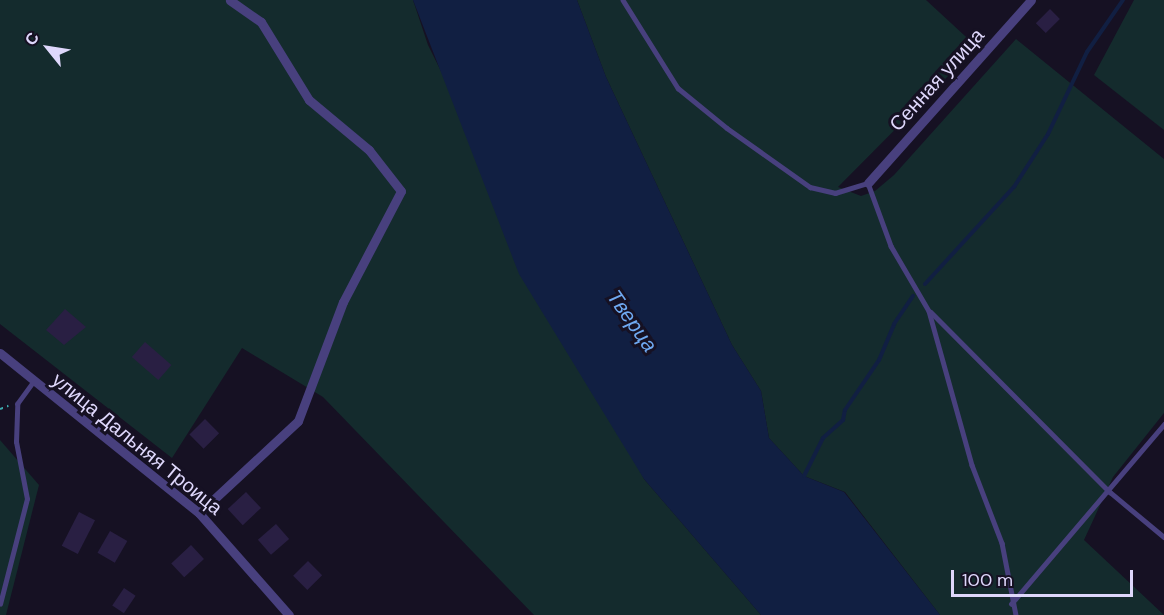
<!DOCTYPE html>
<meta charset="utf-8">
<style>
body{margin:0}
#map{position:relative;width:1164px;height:615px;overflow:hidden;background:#161123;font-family:"DM Sans",sans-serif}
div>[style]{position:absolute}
.green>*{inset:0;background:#142b2d}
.water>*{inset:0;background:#111f42}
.stream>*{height:4px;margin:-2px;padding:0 2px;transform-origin:2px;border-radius:2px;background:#111f42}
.building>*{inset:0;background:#291f43;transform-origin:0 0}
.path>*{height:2px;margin-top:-1px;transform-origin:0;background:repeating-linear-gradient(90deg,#3ba8ab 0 3px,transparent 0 7.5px)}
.lane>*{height:4.5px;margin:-2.25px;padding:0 2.25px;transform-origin:2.25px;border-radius:2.25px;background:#48407e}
.street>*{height:9px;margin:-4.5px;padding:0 4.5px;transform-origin:4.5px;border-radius:4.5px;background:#48407e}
span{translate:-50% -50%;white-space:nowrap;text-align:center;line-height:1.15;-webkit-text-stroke:6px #161123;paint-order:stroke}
.street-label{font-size:20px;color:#ded7fb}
.water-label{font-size:21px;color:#6fa9f1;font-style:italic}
.north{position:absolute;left:18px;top:18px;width:60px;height:60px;-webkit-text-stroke:4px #161123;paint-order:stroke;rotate:300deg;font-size:16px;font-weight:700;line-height:24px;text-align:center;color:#ded7fb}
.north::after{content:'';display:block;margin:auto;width:21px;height:27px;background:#ded7fb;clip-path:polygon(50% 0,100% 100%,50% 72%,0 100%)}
.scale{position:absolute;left:951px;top:570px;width:182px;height:27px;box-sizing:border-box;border:3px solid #ded7fb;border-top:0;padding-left:8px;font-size:18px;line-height:21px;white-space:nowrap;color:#ded7fb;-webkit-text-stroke:4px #161123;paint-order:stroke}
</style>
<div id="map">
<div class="green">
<i style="clip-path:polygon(0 0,413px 0,428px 45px,644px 479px,761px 615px,534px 615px,323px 397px,242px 348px,172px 458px,0 324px)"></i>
<i style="clip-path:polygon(577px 0,926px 0,977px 47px,838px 187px,861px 196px,875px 191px,894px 175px,1016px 39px,1164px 159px,1164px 413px,1113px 477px,1084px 540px,1164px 615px,940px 615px,845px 492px,804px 476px,769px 438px,761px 391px,732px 345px,606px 77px)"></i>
<i style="clip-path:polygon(1134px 0,1164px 0,1164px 130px,1094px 75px)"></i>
<i style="clip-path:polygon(0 440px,39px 485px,6px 615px,0 615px)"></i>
</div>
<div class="water">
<i style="clip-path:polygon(413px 0,577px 0,606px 77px,732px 345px,761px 391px,769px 438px,804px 476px,844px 492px,940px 615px,761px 615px,644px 479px,519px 274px)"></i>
</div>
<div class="stream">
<i style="left:925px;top:284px;width:132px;rotate:-47.5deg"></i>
<i style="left:1014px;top:187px;width:63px;rotate:-57.3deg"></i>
<i style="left:1048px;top:134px;width:91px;rotate:-64.6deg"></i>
<i style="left:1087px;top:52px;width:63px;rotate:-55.3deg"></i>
<i style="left:804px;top:476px;width:42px;rotate:-63.4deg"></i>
<i style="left:823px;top:438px;width:27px;rotate:-42deg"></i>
<i style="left:843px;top:420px;width:10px;rotate:-79deg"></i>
<i style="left:845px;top:410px;width:60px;rotate:-55.8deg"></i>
<i style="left:879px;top:360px;width:39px;rotate:-67deg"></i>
<i style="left:894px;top:324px;width:34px;rotate:-56deg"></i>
</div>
<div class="building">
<i style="left:1050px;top:9px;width:14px;height:20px;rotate:45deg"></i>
<i style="clip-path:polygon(65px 309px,86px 327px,64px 345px,46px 330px)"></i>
<i style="left:145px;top:342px;width:35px;height:20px;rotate:41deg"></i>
<i style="left:205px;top:419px;width:20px;height:22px;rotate:45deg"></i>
<i style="left:246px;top:492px;width:22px;height:25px;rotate:47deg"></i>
<i style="left:79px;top:512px;width:18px;height:38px;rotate:27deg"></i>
<i style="left:276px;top:524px;width:20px;height:24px;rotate:49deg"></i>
<i style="left:110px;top:531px;width:20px;height:25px;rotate:30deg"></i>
<i style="left:191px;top:545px;width:19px;height:27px;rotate:47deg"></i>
<i style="left:308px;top:561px;width:20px;height:21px;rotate:45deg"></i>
<i style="left:124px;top:588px;width:14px;height:21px;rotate:34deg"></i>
</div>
<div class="path">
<i style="left:0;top:409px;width:9px;rotate:-21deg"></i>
</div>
<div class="lane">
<i style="left:623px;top:0;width:104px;rotate:58deg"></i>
<i style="left:678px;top:88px;width:63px;rotate:39.2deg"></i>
<i style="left:727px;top:128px;width:102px;rotate:35.4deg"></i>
<i style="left:810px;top:187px;width:26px;rotate:13deg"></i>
<i style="left:835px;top:193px;width:34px;rotate:-17deg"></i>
<i style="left:868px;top:183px;width:67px;rotate:69.9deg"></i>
<i style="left:891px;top:246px;width:75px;rotate:59.7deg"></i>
<i style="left:929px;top:311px;width:160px;rotate:74.4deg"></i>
<i style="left:972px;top:465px;width:84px;rotate:69deg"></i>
<i style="left:1002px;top:543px;width:73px;rotate:79deg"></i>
<i style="left:931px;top:312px;width:254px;rotate:45.2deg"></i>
<i style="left:1110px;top:492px;width:70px;rotate:39.8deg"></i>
<i style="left:0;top:604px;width:108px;rotate:-75.6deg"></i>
<i style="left:27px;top:499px;width:58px;rotate:-100.9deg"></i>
<i style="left:16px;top:442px;width:38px;rotate:-88deg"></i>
<i style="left:17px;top:404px;width:27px;rotate:-54deg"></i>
<i style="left:1011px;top:604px;width:236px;rotate:-49.6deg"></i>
</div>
<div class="street">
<i style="left:868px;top:183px;width:245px;rotate:-48.3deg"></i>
<i style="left:0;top:353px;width:255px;rotate:38.8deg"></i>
<i style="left:199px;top:513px;width:136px;rotate:48.6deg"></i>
<i style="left:199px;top:513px;width:135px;rotate:-42.9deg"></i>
<i style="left:298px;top:421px;width:127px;rotate:-69.3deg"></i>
<i style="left:343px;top:302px;width:125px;rotate:-62.4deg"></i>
<i style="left:401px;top:191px;width:52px;rotate:-128deg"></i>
<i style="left:369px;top:150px;width:78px;rotate:-140.2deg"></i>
<i style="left:309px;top:100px;width:92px;rotate:-121.6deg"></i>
<i style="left:261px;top:22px;width:38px;rotate:-145deg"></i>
</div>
<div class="street-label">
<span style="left:937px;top:80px;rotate:-48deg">Сенная улица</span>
<span style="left:137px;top:444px;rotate:39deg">улица Дальняя Троица</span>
</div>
<div class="water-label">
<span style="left:632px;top:321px;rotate:55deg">Тверца</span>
</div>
<div class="north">С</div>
<div class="scale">100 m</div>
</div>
